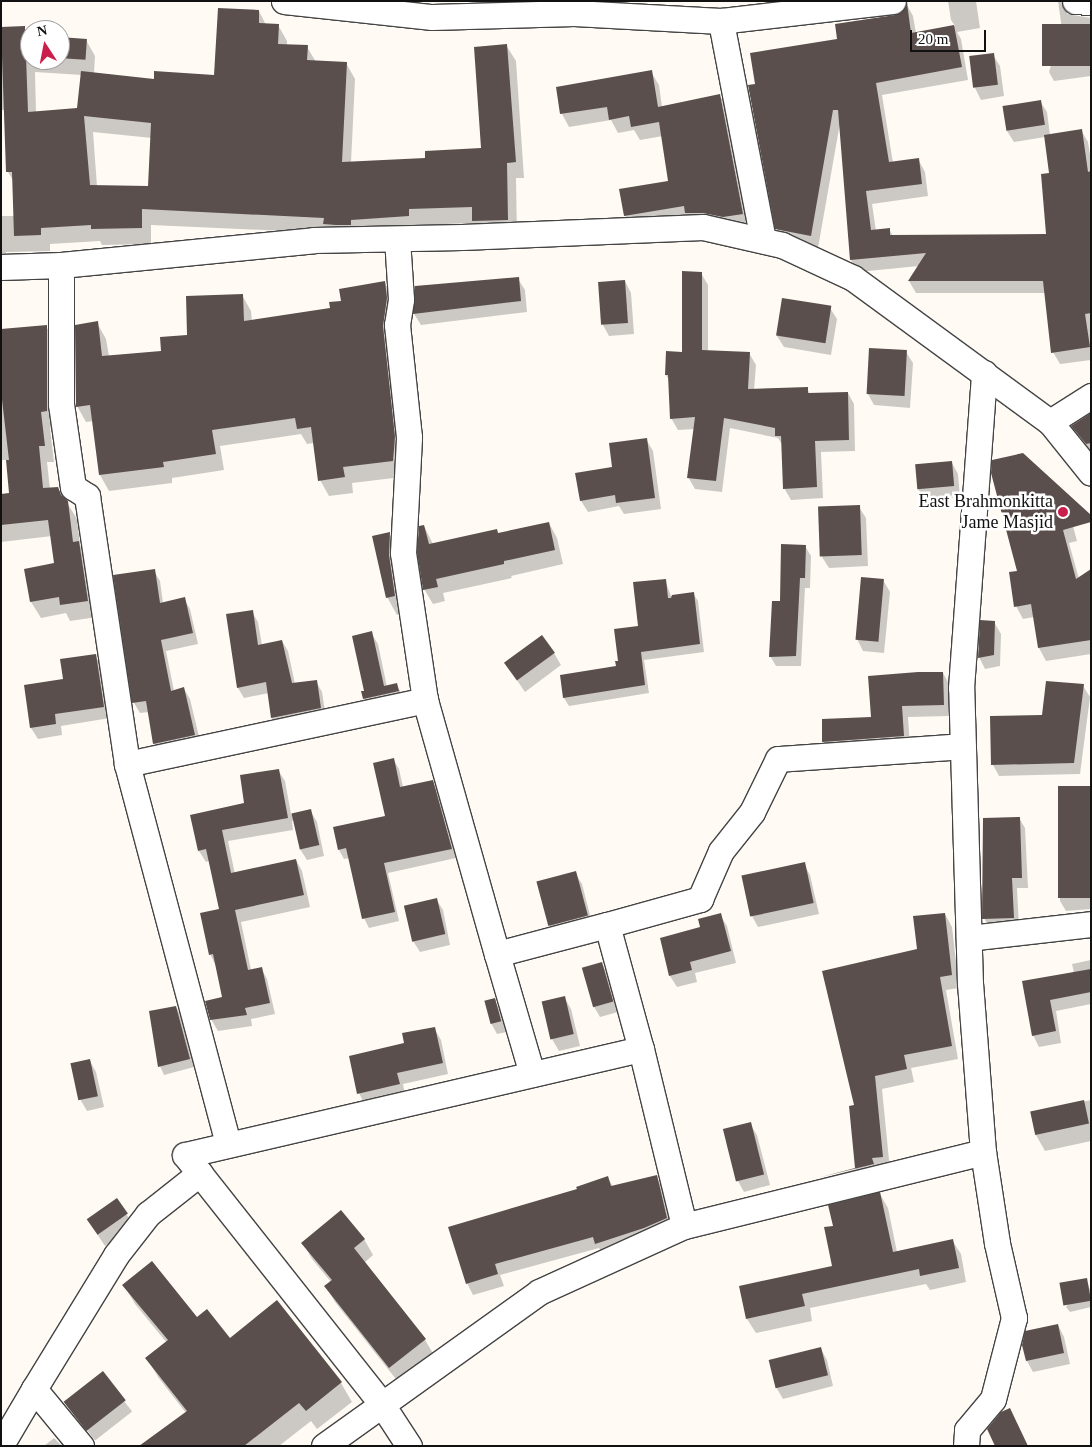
<!DOCTYPE html>
<style>
body{margin:0}
#map{position:relative;width:1092px;height:1447px;overflow:hidden;background:#fffbf4;font-family:"Times New Roman",serif}
div>[style]{position:absolute}
.shadow>*{inset:0;background:#0003;transform-origin:0 0}
.building>*{inset:0;background:#5a4f4c;transform-origin:0 0}
.roads{filter:drop-shadow(1px 0 #444) drop-shadow(-1px 0 #444) drop-shadow(0 1px #444) drop-shadow(0 -1px #444)}
.minor>*{height:25px;margin:-12.5px;padding:0 12.5px;transform-origin:12.5px;border-radius:12.5px;background:#fff}
.dots>*{width:14px;height:14px;translate:-50% -50%;box-sizing:border-box;border:2px solid #fff;border-radius:50%}
span{translate:-50% -50%;white-space:nowrap;text-align:center;line-height:1.15;-webkit-text-stroke:5px #fff;paint-order:stroke}
.poi-label{font-size:18px;color:#111}
.right{translate:-100% -50%;text-align:right}
.frame{position:absolute;inset:0;border:2px solid #111;pointer-events:none}
.north{position:absolute;left:20px;top:20px;width:50px;height:50px;box-sizing:border-box;background:#fff;border:1px solid #a0a0a0;border-radius:50%;rotate:349deg;font-size:14px;font-weight:700;line-height:20px;text-align:center;color:#111}
.north::after{content:'';display:block;margin:auto;width:18px;height:22px;background:#ca1f4b;clip-path:polygon(50% 0,100% 100%,50% 72%,0 100%)}
.scale{position:absolute;left:910px;top:30px;width:76px;height:22px;box-sizing:border-box;border:2px solid #111;border-top:0;padding-left:6px;font-size:15px;line-height:18px;white-space:nowrap;color:#111;-webkit-text-stroke:4px #fff;paint-order:stroke}
</style>
<div id="map">
<div class="shadow">
<i style="clip-path:polygon(948px 1px,976px 1px,980px 28px,957px 32px,961px 39px,968px 80px,882px 95px,893px 163px,918px 159px,925px 172px,928px 196px,872px 204px,876px 231px,889px 229px,893px 236px,1047px 236px,1050px 174px,1045px 137px,1014px 142px,1007px 131px,1040px 101px,1047px 112px,1050px 135px,1081px 130px,1088px 142px,1091px 161px,1091px 360px,1060px 364px,1053px 352px,1045px 293px,916px 293px,909px 281px,919px 266px,858px 272px,851px 260px,840px 123px,818px 248px,784px 241px,777px 228px,757px 85px,838px 40px,903px 13px,907px 5px,913px 16px,916px 33px,955px 26px,951px 20px)"></i>
<i style="clip-path:polygon(1058px 1px,1071px 1px,1069px 3px,1067px 14px,1091px 18px,1091px 76px,1054px 81px,1049px 72px,1062px 29px)"></i>
<i style="clip-path:polygon(evenodd,259px 11px,266px 25px,278px 25px,287px 41px,287px 46px,307px 47px,316px 62px,346px 63px,355px 79px,351px 163px,427px 159px,482px 149px,506px 45px,516px 61px,524px 178px,516px 178px,517px 236px,483px 237px,475px 223px,417px 225px,417px 232px,330px 233px,151px 225px,151px 244px,102px 245px,100px 241px,50px 244px,50px 251px,6px 252px,6px 255px,1px 255px,1px 216px,15px 216px,14px 182px,8px 172px,5px 110px,1px 110px,1px 26px,2px 28px,24px 27px,30px 37px,30px 60px,60px 60px,60px 39px,86px 40px,95px 56px,94px 74px,155px 80px,216px 76px,259px 11px,35px 72px,82px 75px,78px 109px,36px 112px,35px 72px,259px 11px,93px 132px,152px 138px,149px 187px,97px 186px,93px 132px)"></i>
<i style="clip-path:polygon(993px 55px,1000px 66px,1004px 96px,981px 100px,975px 88px)"></i>
<i style="clip-path:polygon(651px 72px,659px 85px,662px 107px,720px 96px,728px 109px,750px 227px,632px 229px,625px 215px,670px 182px,663px 136px,640px 140px,634px 130px,618px 133px,611px 120px,569px 127px,562px 114px,557px 88px)"></i>
<i style="clip-path:polygon(701px 273px,708px 285px,708px 352px,749px 353px,756px 365px,754px 390px,807px 388px,810px 394px,848px 393px,854px 404px,855px 451px,821px 452px,823px 498px,791px 500px,784px 488px,783px 446px,778px 438px,730px 428px,722px 492px,695px 489px,688px 477px,695px 429px,678px 430px,671px 418px,669px 380px,666px 375px,683px 353px)"></i>
<i style="clip-path:polygon(518px 279px,525px 290px,527px 312px,421px 325px,414px 314px,416px 287px)"></i>
<i style="clip-path:polygon(625px 281px,631px 293px,634px 334px,609px 336px,603px 325px)"></i>
<i style="clip-path:polygon(385px 283px,394px 298px,402px 477px,352px 483px,353px 493px,329px 496px,320px 480px,314px 443px,307px 444px,301px 434px,220px 446px,224px 470px,172px 478px,172px 483px,109px 491px,100px 475px,94px 421px,86px 422px,77px 406px,97px 323px,106px 339px,109px 356px,163px 352px,189px 336px,242px 295px,251px 311px,252px 321px,332px 309px,342px 302px)"></i>
<i style="clip-path:polygon(830px 308px,837px 319px,831px 355px,784px 347px,777px 336px)"></i>
<i style="clip-path:polygon(46px 326px,55px 342px,56px 427px,50px 428px,54px 462px,47px 462px,50px 489px,58px 488px,77px 519px,80px 545px,88px 559px,97px 617px,70px 621px,66px 613px,41px 618px,31px 602px,56px 564px,52px 536px,1px 542px,1px 495px,11px 494px,7px 460px,1px 460px,1px 330px)"></i>
<i style="clip-path:polygon(906px 352px,913px 363px,910px 408px,874px 405px,868px 394px)"></i>
<i style="clip-path:polygon(1091px 413px,1091px 452px,1073px 426px)"></i>
<i style="clip-path:polygon(646px 439px,653px 451px,661px 509px,624px 514px,619px 506px,588px 512px,581px 501px,577px 474px,613px 468px)"></i>
<i style="clip-path:polygon(952px 463px,958px 474px,960px 497px,925px 500px,918px 489px)"></i>
<i style="clip-path:polygon(1066px 500px,1077px 541px,1069px 543px,1079px 579px,1091px 571px,1091px 654px,1046px 661px,1039px 648px,1034px 617px,1023px 619px,1016px 606px,1019px 572px)"></i>
<i style="clip-path:polygon(859px 507px,866px 518px,868px 566px,829px 568px,822px 557px)"></i>
<i style="clip-path:polygon(549px 523px,557px 538px,563px 564px,511px 576px,512px 578px,443px 593px,445px 601px,433px 604px,424px 589px,424px 526px,433px 544px,499px 534px)"></i>
<i style="clip-path:polygon(389px 534px,399px 551px,404px 613px,397px 615px,387px 597px)"></i>
<i style="clip-path:polygon(805px 546px,811px 556px,810px 588px,805px 588px,801px 666px,776px 666px,770px 656px,782px 602px)"></i>
<i style="clip-path:polygon(154px 571px,160px 581px,163px 603px,184px 599px,190px 609px,198px 644px,166px 651px,174px 691px,184px 689px,190px 699px,201px 745px,160px 754px,154px 743px,149px 712px,140px 713px,134px 703px)"></i>
<i style="clip-path:polygon(665px 580px,671px 596px,693px 593px,698px 601px,704px 652px,644px 660px,649px 693px,569px 706px,564px 698px,561px 676px,617px 667px)"></i>
<i style="clip-path:polygon(883px 580px,890px 592px,884px 653px,863px 651px,857px 639px)"></i>
<i style="clip-path:polygon(252px 612px,258px 622px,262px 645px,282px 641px,288px 651px,295px 684px,316px 681px,322px 692px,326px 718px,278px 728px,272px 718px,269px 693px,244px 698px,238px 688px)"></i>
<i style="clip-path:polygon(994px 622px,1001px 634px,1000px 666px,985px 669px,979px 657px)"></i>
<i style="clip-path:polygon(371px 633px,378px 644px,387px 687px,396px 684px,403px 696px,370px 710px,364px 698px)"></i>
<i style="clip-path:polygon(554px 653px,561px 665px,525px 692px,506px 664px)"></i>
<i style="clip-path:polygon(95px 655px,102px 667px,110px 718px,61px 726px,62px 735px,38px 739px,31px 728px,65px 680px)"></i>
<i style="clip-path:polygon(943px 673px,949px 684px,950px 716px,908px 717px,910px 747px,830px 753px,823px 741px,872px 719px)"></i>
<i style="clip-path:polygon(1083px 686px,1090px 697px,1080px 774px,999px 776px,993px 765px,1044px 716px)"></i>
<i style="clip-path:polygon(393px 759px,399px 769px,403px 787px,432px 781px,437px 790px,456px 858px,388px 873px,399px 921px,369px 928px,364px 918px,350px 858px,344px 859px,339px 850px,386px 817px)"></i>
<i style="clip-path:polygon(278px 770px,285px 781px,291px 814px,310px 810px,317px 822px,324px 856px,307px 860px,300px 849px,294px 820px,292px 821px,293px 830px,228px 841px,235px 874px,296px 860px,302px 871px,310px 907px,241px 922px,251px 970px,261px 968px,267px 979px,275px 1014px,251px 1019px,252px 1026px,218px 1031px,211px 1019px,223px 998px,216px 966px,210px 954px,221px 910px,209px 861px,206px 862px,199px 851px)"></i>
<i style="clip-path:polygon(1059px 788px,1091px 788px,1091px 909px,1066px 911px,1060px 901px)"></i>
<i style="clip-path:polygon(1019px 818px,1025px 828px,1028px 888px,1017px 888px,1019px 928px,990px 929px,984px 918px)"></i>
<i style="clip-path:polygon(804px 864px,810px 875px,819px 914px,758px 927px,752px 916px,743px 877px)"></i>
<i style="clip-path:polygon(575px 873px,582px 884px,593px 927px,557px 936px,550px 925px,539px 883px)"></i>
<i style="clip-path:polygon(436px 899px,443px 910px,450px 945px,420px 952px,413px 941px,406px 906px)"></i>
<i style="clip-path:polygon(945px 914px,952px 927px,959px 988px,946px 990px,958px 1059px,911px 1068px,914px 1082px,882px 1089px,890px 1170px,830px 1190px,823px 1178px,856px 1169px,850px 1107px,855px 1106px,918px 950px)"></i>
<i style="clip-path:polygon(720px 915px,727px 926px,736px 963px,695px 973px,697px 982px,677px 987px,670px 976px,702px 928px)"></i>
<i style="clip-path:polygon(1091px 960px,1091px 1004px,1056px 1011px,1061px 1043px,1039px 1047px,1033px 1035px,1023px 982px,1074px 973px,1072px 964px)"></i>
<i style="clip-path:polygon(602px 964px,608px 975px,618px 1012px,600px 1017px,593px 1005px)"></i>
<i style="clip-path:polygon(564px 997px,571px 1009px,580px 1046px,559px 1051px,552px 1039px)"></i>
<i style="clip-path:polygon(494px 1000px,501px 1011px,507px 1032px,497px 1034px,491px 1023px,486px 1002px)"></i>
<i style="clip-path:polygon(176px 1007px,181px 1016px,194px 1067px,164px 1075px,160px 1066px)"></i>
<i style="clip-path:polygon(434px 1028px,441px 1040px,448px 1074px,403px 1084px,405px 1095px,365px 1105px,359px 1093px,406px 1044px)"></i>
<i style="clip-path:polygon(90px 1061px,96px 1072px,104px 1107px,87px 1111px,80px 1099px)"></i>
<i style="clip-path:polygon(1091px 1100px,1091px 1141px,1045px 1151px,1036px 1135px,1031px 1113px)"></i>
<i style="clip-path:polygon(750px 1124px,757px 1135px,770px 1185px,744px 1192px,738px 1181px,725px 1130px)"></i>
<i style="clip-path:polygon(656px 1177px,663px 1188px,673px 1229px,603px 1255px,599px 1248px,500px 1275px,504px 1286px,473px 1295px,467px 1283px,579px 1190px,608px 1178px,613px 1187px)"></i>
<i style="clip-path:polygon(880px 1194px,888px 1208px,897px 1252px,952px 1240px,961px 1254px,966px 1282px,930px 1290px,926px 1284px,810px 1308px,812px 1321px,756px 1333px,747px 1319px,834px 1267px,834px 1227px)"></i>
<i style="clip-path:polygon(127px 1215px,133px 1226px,105px 1246px,87px 1219px)"></i>
<i style="clip-path:polygon(364px 1239px,373px 1255px,364px 1263px,425px 1340px,434px 1355px,399px 1383px,335px 1302px,326px 1286px,331px 1282px,312px 1259px,303px 1243px)"></i>
<i style="clip-path:polygon(1086px 1279px,1091px 1292px,1091px 1307px,1070px 1312px,1066px 1307px)"></i>
<i style="clip-path:polygon(124px 1285px,197px 1319px,230px 1339px,277px 1302px,341px 1383px,352px 1402px,317px 1429px,311px 1421px,279px 1446px,155px 1446px,186px 1413px,158px 1377px,147px 1358px,167px 1343px,135px 1304px)"></i>
<i style="clip-path:polygon(1058px 1325px,1064px 1337px,1070px 1364px,1033px 1372px,1027px 1361px,1023px 1345px)"></i>
<i style="clip-path:polygon(821px 1349px,827px 1360px,833px 1386px,783px 1399px,776px 1387px)"></i>
<i style="left:102px;top:1373px;width:49px;height:47px;rotate:52deg"></i>
<i style="clip-path:polygon(54px 1438px,62px 1446px,44px 1446px)"></i>
</div>
<div class="building">
<i style="clip-path:polygon(907px 3px,911px 33px,954px 25px,962px 67px,876px 83px,889px 162px,919px 158px,922px 184px,866px 191px,871px 230px,890px 228px,890px 235px,1046px 234px,1041px 174px,1049px 173px,1044px 135px,1082px 129px,1088px 172px,1091px 171px,1091px 313px,1085px 314px,1090px 347px,1051px 353px,1043px 281px,908px 281px,926px 253px,850px 260px,838px 110px,833px 110px,811px 236px,775px 229px,748px 85px,755px 84px,750px 53px,837px 39px,835px 24px,895px 15px,902px 12px)"></i>
<i style="clip-path:polygon(evenodd,218px 8px,259px 10px,259px 23px,279px 24px,278px 44px,308px 45px,307px 60px,347px 62px,342px 162px,425px 158px,425px 151px,481px 148px,474px 47px,507px 44px,516px 162px,507px 163px,508px 220px,472px 221px,472px 207px,409px 209px,409px 216px,351px 220px,351px 225px,336px 225px,323px 224px,324px 218px,142px 209px,142px 228px,91px 229px,91px 225px,41px 228px,41px 235px,14px 236px,12px 172px,6px 172px,1px 27px,25px 26px,25px 35px,30px 36px,30px 56px,26px 56px,28px 112px,77px 108px,81px 71px,154px 79px,154px 71px,214px 75px,218px 8px,84px 116px,151px 123px,148px 186px,90px 185px,84px 116px)"></i>
<i style="left:1091px;top:24px;width:42px;height:49px;rotate:90deg"></i>
<i style="left:60px;top:37px;width:27px;height:21px;rotate:4deg"></i>
<i style="left:994px;top:53px;width:32px;height:25px;rotate:83deg"></i>
<i style="clip-path:polygon(652px 70px,658px 107px,720px 94px,743px 214px,723px 217px,703px 213px,685px 213px,684px 206px,624px 216px,619px 189px,668px 181px,659px 122px,631px 127px,629px 116px,609px 120px,607px 107px,560px 114px,556px 87px)"></i>
<i style="left:1041px;top:100px;width:25px;height:39px;rotate:81deg"></i>
<i style="clip-path:polygon(682px 271px,702px 272px,702px 350px,750px 352px,748px 389px,808px 387px,808px 393px,848px 392px,849px 440px,815px 441px,817px 487px,783px 489px,781px 436px,775px 436px,775px 428px,724px 418px,716px 481px,687px 478px,695px 417px,670px 419px,668px 375px,665px 375px,666px 351px,682px 352px)"></i>
<i style="clip-path:polygon(519px 277px,521px 301px,413px 314px,415px 286px)"></i>
<i style="left:625px;top:280px;width:43px;height:27px;rotate:86deg"></i>
<i style="clip-path:polygon(385px 281px,387px 298px,383px 326px,395px 437px,393px 461px,343px 467px,345px 477px,318px 481px,311px 427px,297px 429px,295px 418px,212px 430px,216px 454px,163px 462px,164px 467px,99px 475px,90px 405px,76px 407px,75px 325px,98px 321px,102px 356px,161px 351px,160px 337px,187px 335px,186px 296px,243px 294px,244px 321px,330px 308px,329px 302px,341px 301px,339px 289px)"></i>
<i style="left:782px;top:298px;width:50px;height:38px;rotate:9deg"></i>
<i style="clip-path:polygon(47px 325px,47px 411px,41px 412px,45px 446px,39px 446px,43px 488px,58px 487px,61px 495px,68px 501px,73px 542px,79px 541px,88px 601px,60px 605px,59px 597px,30px 602px,24px 569px,54px 563px,48px 520px,1px 525px,1px 494px,9px 493px,6px 460px,9px 460px,1px 391px,1px 329px)"></i>
<i style="left:869px;top:348px;width:38px;height:46px;rotate:3deg"></i>
<i style="clip-path:polygon(1091px 413px,1091px 443px,1086px 444px,1071px 426px)"></i>
<i style="clip-path:polygon(647px 438px,655px 498px,616px 503px,615px 495px,580px 501px,575px 473px,612px 467px,609px 443px)"></i>
<i style="clip-path:polygon(1023px 453px,1091px 515px,1091px 522px,1063px 530px,1076px 579px,1091px 569px,1091px 640px,1038px 648px,1031px 604px,1014px 607px,1009px 572px,1017px 571px,991px 473px,992px 460px)"></i>
<i style="left:952px;top:461px;width:25px;height:37px;rotate:85deg"></i>
<i style="left:860px;top:505px;width:50px;height:42px;rotate:88deg"></i>
<i style="clip-path:polygon(549px 522px,555px 550px,504px 561px,504px 564px,436px 579px,438px 587px,423px 590px,417px 552px,419px 526px,424px 525px,429px 544px,497px 529px,498px 533px)"></i>
<i style="clip-path:polygon(390px 532px,389px 555px,395px 596px,386px 598px,372px 536px)"></i>
<i style="clip-path:polygon(781px 544px,806px 545px,805px 578px,800px 578px,796px 656px,769px 657px,772px 601px,780px 601px)"></i>
<i style="clip-path:polygon(155px 569px,160px 603px,185px 597px,193px 633px,161px 640px,171px 691px,184px 687px,195px 735px,153px 744px,146px 701px,132px 703px,113px 575px)"></i>
<i style="left:861px;top:577px;width:23px;height:63px;rotate:5deg"></i>
<i style="clip-path:polygon(666px 579px,668px 598px,671px 598px,672px 595px,694px 592px,700px 644px,641px 652px,645px 685px,563px 698px,560px 675px,616px 666px,615px 661px,618px 661px,614px 629px,638px 626px,633px 582px)"></i>
<i style="clip-path:polygon(253px 610px,258px 645px,282px 640px,292px 683px,317px 680px,321px 708px,271px 718px,266px 682px,237px 688px,226px 614px)"></i>
<i style="clip-path:polygon(980px 620px,995px 621px,994px 655px,978px 658px)"></i>
<i style="clip-path:polygon(372px 631px,384px 686px,397px 683px,399px 691px,363px 699px,361px 691px,364px 691px,352px 636px)"></i>
<i style="left:542px;top:635px;width:22px;height:47px;rotate:54deg"></i>
<i style="clip-path:polygon(96px 654px,104px 707px,55px 714px,56px 724px,30px 728px,24px 685px,63px 679px,60px 659px)"></i>
<i style="clip-path:polygon(918px 672px,943px 672px,944px 705px,902px 706px,904px 736px,822px 742px,822px 719px,871px 717px,868px 676px)"></i>
<i style="clip-path:polygon(1046px 681px,1084px 684px,1074px 763px,991px 765px,990px 716px,1042px 715px)"></i>
<i style="clip-path:polygon(394px 758px,400px 787px,433px 780px,452px 849px,384px 863px,395px 912px,362px 919px,346px 848px,338px 850px,333px 827px,385px 816px,373px 763px)"></i>
<i style="clip-path:polygon(279px 769px,288px 818px,222px 830px,231px 873px,296px 859px,304px 895px,235px 910px,248px 970px,262px 967px,270px 1003px,245px 1008px,247px 1015px,210px 1020px,205px 1001px,222px 997px,213px 954px,209px 955px,200px 913px,219px 909px,206px 849px,198px 851px,190px 815px,244px 803px,240px 775px)"></i>
<i style="left:1091px;top:786px;width:112px;height:33px;rotate:90deg"></i>
<i style="left:311px;top:809px;width:37px;height:20px;rotate:77deg"></i>
<i style="clip-path:polygon(1020px 817px,1022px 878px,1012px 878px,1014px 918px,982px 919px,983px 818px)"></i>
<i style="left:805px;top:862px;width:42px;height:65px;rotate:78deg"></i>
<i style="left:576px;top:871px;width:46px;height:41px;rotate:75deg"></i>
<i style="left:437px;top:898px;width:37px;height:34px;rotate:77deg"></i>
<i style="clip-path:polygon(721px 913px,731px 951px,690px 962px,692px 970px,669px 976px,660px 938px,700px 927px,698px 919px)"></i>
<i style="clip-path:polygon(945px 913px,952px 975px,940px 977px,952px 1046px,904px 1055px,907px 1069px,875px 1076px,883px 1157px,872px 1158px,874px 1164px,821px 1177px,855px 1168px,849px 1106px,854px 1105px,822px 971px,917px 949px,913px 916px)"></i>
<i style="left:602px;top:962px;width:41px;height:21px;rotate:74deg"></i>
<i style="clip-path:polygon(1091px 969px,1091px 992px,1050px 1000px,1056px 1031px,1032px 1036px,1022px 981px)"></i>
<i style="left:565px;top:996px;width:39px;height:24px;rotate:77deg"></i>
<i style="left:495px;top:998px;width:24px;height:11px;rotate:75deg"></i>
<i style="clip-path:polygon(176px 1006px,190px 1059px,158px 1067px,149px 1011px)"></i>
<i style="clip-path:polygon(435px 1027px,443px 1063px,397px 1073px,400px 1084px,357px 1094px,349px 1056px,404px 1043px,402px 1033px)"></i>
<i style="left:90px;top:1059px;width:38px;height:20px;rotate:78deg"></i>
<i style="left:1084px;top:1100px;width:24px;height:55px;rotate:78deg"></i>
<i style="left:751px;top:1122px;width:54px;height:29px;rotate:76deg"></i>
<i style="clip-path:polygon(657px 1175px,667px 1218px,644px 1228px,595px 1244px,593px 1237px,495px 1264px,498px 1274px,466px 1284px,448px 1227px,577px 1189px,576px 1187px,608px 1176px,611px 1186px)"></i>
<i style="clip-path:polygon(880px 1192px,893px 1252px,953px 1239px,959px 1268px,920px 1276px,919px 1269px,802px 1294px,805px 1306px,746px 1319px,739px 1286px,832px 1266px,824px 1227px,833px 1226px,828px 1205px)"></i>
<i style="left:117px;top:1198px;width:19px;height:37px;rotate:55deg"></i>
<i style="clip-path:polygon(341px 1210px,365px 1239px,354px 1248px,426px 1339px,389px 1368px,324px 1286px,332px 1280px,301px 1243px)"></i>
<i style="clip-path:polygon(152px 1261px,197px 1317px,207px 1309px,230px 1338px,277px 1300px,342px 1382px,306px 1411px,299px 1403px,244px 1446px,139px 1446px,187px 1411px,145px 1358px,168px 1340px,122px 1285px)"></i>
<i style="left:1087px;top:1278px;width:23px;height:28px;rotate:80deg"></i>
<i style="clip-path:polygon(1058px 1324px,1064px 1353px,1026px 1361px,1022px 1345px,1025px 1331px)"></i>
<i style="left:821px;top:1347px;width:29px;height:54px;rotate:76deg"></i>
<i style="left:103px;top:1371px;width:37px;height:50px;rotate:52deg"></i>
<i style="clip-path:polygon(1010px 1408px,1028px 1446px,995px 1446px,987px 1429px,1001px 1412px)"></i>
</div>
<div class="roads">
<div class="minor">
<i style="left:284px;top:1px;width:149px;rotate:6.2deg"></i>
<i style="left:432px;top:17px;width:142px;rotate:-1.6deg"></i>
<i style="left:574px;top:13px;width:147px;rotate:3.1deg"></i>
<i style="left:1075px;top:1px;width:16px;rotate:4deg"></i>
<i style="left:763px;top:240px;width:223px;rotate:-100.9deg"></i>
<i style="left:721px;top:21px;width:173px;rotate:-6.6deg"></i>
<i style="left:61px;top:265px;width:139px;rotate:90deg"></i>
<i style="left:61px;top:404px;width:84px;rotate:81.8deg"></i>
<i style="left:73px;top:487px;width:17px;rotate:33deg"></i>
<i style="left:87px;top:496px;width:271px;rotate:81.5deg"></i>
<i style="left:127px;top:764px;width:393px;rotate:75.1deg"></i>
<i style="left:1px;top:267px;width:60px;rotate:-1.9deg"></i>
<i style="left:61px;top:265px;width:254px;rotate:-5.6deg"></i>
<i style="left:314px;top:240px;width:148px;rotate:-1.2deg"></i>
<i style="left:462px;top:237px;width:241px;rotate:-2.4deg"></i>
<i style="left:703px;top:227px;width:81px;rotate:12.8deg"></i>
<i style="left:782px;top:245px;width:78px;rotate:24.9deg"></i>
<i style="left:853px;top:278px;width:244px;rotate:36.2deg"></i>
<i style="left:1050px;top:422px;width:65px;rotate:51.2deg"></i>
<i style="left:1050px;top:422px;width:49px;rotate:-32.4deg"></i>
<i style="left:425px;top:700px;width:264px;rotate:74.2deg"></i>
<i style="left:127px;top:764px;width:305px;rotate:-12.1deg"></i>
<i style="left:425px;top:700px;width:149px;rotate:-98.5deg"></i>
<i style="left:403px;top:553px;width:116px;rotate:-87deg"></i>
<i style="left:409px;top:437px;width:113px;rotate:-96.1deg"></i>
<i style="left:397px;top:325px;width:26px;rotate:-81deg"></i>
<i style="left:401px;top:299px;width:60px;rotate:-93.8deg"></i>
<i style="left:607px;top:925px;width:97px;rotate:-15.6deg"></i>
<i style="left:700px;top:899px;width:52px;rotate:-66.4deg"></i>
<i style="left:721px;top:851px;width:50px;rotate:-51.5deg"></i>
<i style="left:752px;top:812px;width:59px;rotate:-63.9deg"></i>
<i style="left:778px;top:759px;width:185px;rotate:-4deg"></i>
<i style="left:969px;top:938px;width:123px;rotate:-6.5deg"></i>
<i style="left:532px;top:1074px;width:125px;rotate:-106.3deg"></i>
<i style="left:497px;top:954px;width:114px;rotate:-14.8deg"></i>
<i style="left:607px;top:925px;width:129px;rotate:74.7deg"></i>
<i style="left:641px;top:1049px;width:182px;rotate:76.3deg"></i>
<i style="left:1px;top:1445px;width:65px;rotate:-59.5deg"></i>
<i style="left:81px;top:1446px;width:74px;rotate:-129.5deg"></i>
<i style="left:34px;top:1389px;width:157px;rotate:-58.5deg"></i>
<i style="left:116px;top:1255px;width:52px;rotate:-52deg"></i>
<i style="left:148px;top:1214px;width:66px;rotate:-38.3deg"></i>
<i style="left:324px;top:1446px;width:264px;rotate:-35.6deg"></i>
<i style="left:539px;top:1292px;width:159px;rotate:-24.5deg"></i>
<i style="left:684px;top:1226px;width:308px;rotate:-13.9deg"></i>
<i style="left:983px;top:1152px;width:169px;rotate:-94.4deg"></i>
<i style="left:970px;top:984px;width:296px;rotate:-91.7deg"></i>
<i style="left:961px;top:688px;width:316px;rotate:-85.8deg"></i>
<i style="left:409px;top:1446px;width:51px;rotate:-123.1deg"></i>
<i style="left:381px;top:1403px;width:316px;rotate:-128.3deg"></i>
<i style="left:185px;top:1155px;width:468px;rotate:-13.1deg"></i>
<i style="left:966px;top:1446px;width:16px;rotate:-86deg"></i>
<i style="left:967px;top:1430px;width:40px;rotate:-50deg"></i>
<i style="left:993px;top:1399px;width:84px;rotate:-75.5deg"></i>
<i style="left:1014px;top:1318px;width:77px;rotate:-102.8deg"></i>
<i style="left:997px;top:1243px;width:92px;rotate:-98.7deg"></i>
</div>
</div>
<div class="dots">
<i style="left:1063px;top:512px;background:#ca1f4b"></i>
</div>
<div class="poi-label">
<span class="right" style="left:1053px;top:512px">East Brahmonkitta<br>Jame Masjid</span>
</div>
<div class="frame"></div>
<div class="north">N</div>
<div class="scale">20 m</div>
</div>
